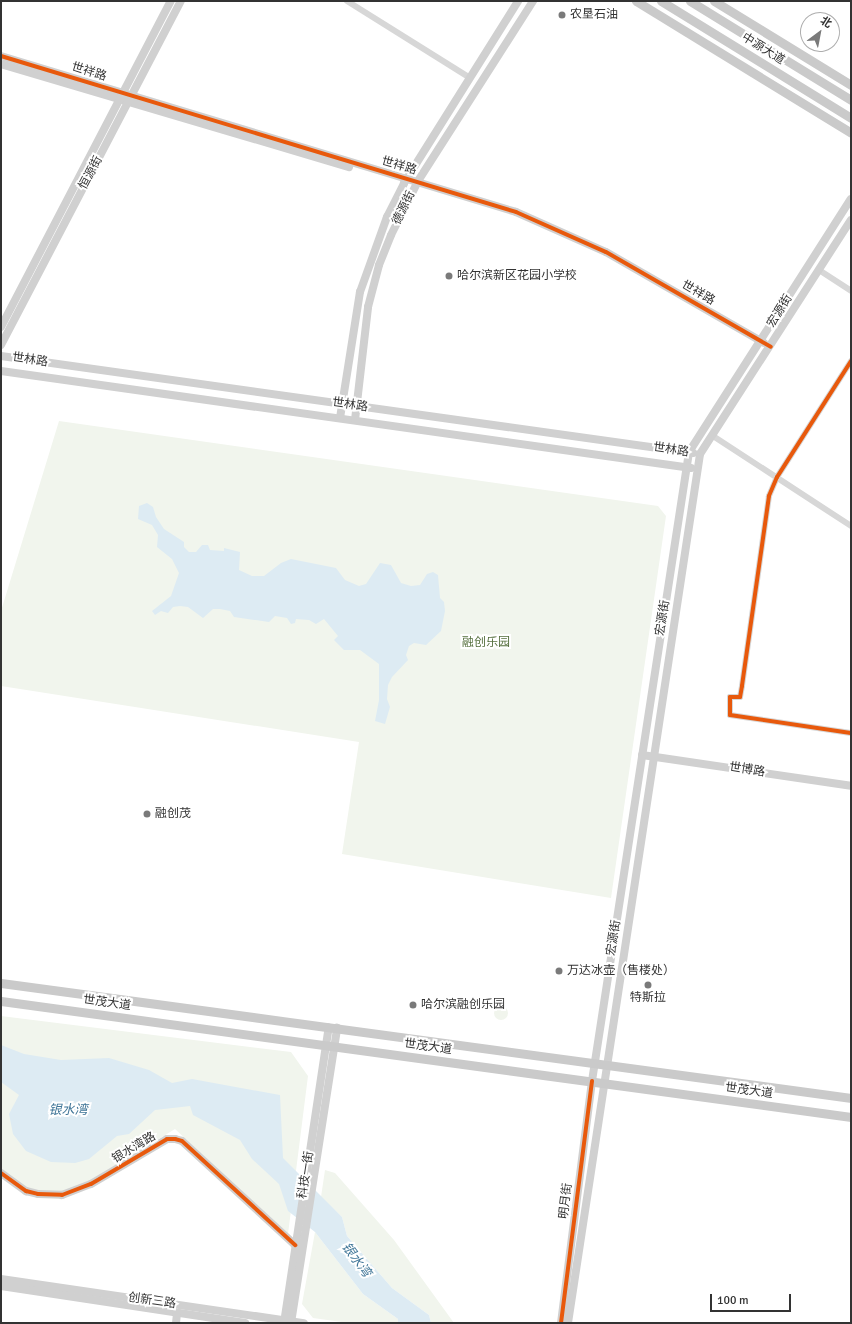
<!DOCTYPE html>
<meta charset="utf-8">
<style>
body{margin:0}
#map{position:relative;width:852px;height:1324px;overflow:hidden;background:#fff;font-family:Signika,"Noto Sans SC",sans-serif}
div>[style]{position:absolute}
.green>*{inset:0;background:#f1f5ed}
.round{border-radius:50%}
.water>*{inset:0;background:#ddebf3}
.street>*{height:6px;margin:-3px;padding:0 3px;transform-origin:3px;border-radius:3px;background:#d7d7d7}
.secondary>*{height:8px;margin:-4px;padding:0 4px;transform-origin:4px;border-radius:4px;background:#d0d0d0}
.primary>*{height:9px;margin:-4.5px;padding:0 4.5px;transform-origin:4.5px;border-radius:4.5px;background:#cacaca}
.cycleway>*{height:4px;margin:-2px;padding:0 2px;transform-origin:2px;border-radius:2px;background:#e8590c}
.dots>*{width:11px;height:11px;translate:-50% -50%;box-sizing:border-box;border:2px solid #fff;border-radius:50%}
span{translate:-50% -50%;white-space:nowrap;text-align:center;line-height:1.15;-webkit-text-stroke:4px #fff;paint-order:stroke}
.poi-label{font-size:12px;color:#333}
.left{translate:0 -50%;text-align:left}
.street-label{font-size:12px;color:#333}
.park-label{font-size:12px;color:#56703f}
.water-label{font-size:13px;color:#3f7597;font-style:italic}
.frame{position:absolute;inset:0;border:2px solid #333;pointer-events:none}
.north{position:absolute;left:800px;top:12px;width:40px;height:40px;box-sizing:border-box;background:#fff;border:1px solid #adadad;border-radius:50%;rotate:32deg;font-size:11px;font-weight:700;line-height:16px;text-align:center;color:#333}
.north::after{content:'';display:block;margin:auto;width:14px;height:18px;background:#7a7a7a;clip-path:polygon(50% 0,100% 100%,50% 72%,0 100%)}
.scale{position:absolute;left:710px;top:1294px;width:81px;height:18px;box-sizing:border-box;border:2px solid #333;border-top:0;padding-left:5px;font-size:12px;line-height:14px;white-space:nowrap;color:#333;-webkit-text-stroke:3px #fff;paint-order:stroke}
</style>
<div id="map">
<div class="green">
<i style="clip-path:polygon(59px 421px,658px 506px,666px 516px,611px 898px,342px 854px,359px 742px,1px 686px,1px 611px)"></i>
<i class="round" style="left:494px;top:1006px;width:14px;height:14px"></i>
<i style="clip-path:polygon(1px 1016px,291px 1052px,308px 1076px,288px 1234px,175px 1129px,71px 1193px,25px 1192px,1px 1171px)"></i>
<i style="clip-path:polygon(325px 1170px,335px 1173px,394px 1240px,454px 1323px,431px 1323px,429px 1315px,392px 1288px,347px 1236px,342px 1217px,321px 1197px)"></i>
<i style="clip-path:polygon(315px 1232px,363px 1294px,398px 1319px,398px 1323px,349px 1323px,313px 1318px,302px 1304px)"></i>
</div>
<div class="water">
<i style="clip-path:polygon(147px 503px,153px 507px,156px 517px,164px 529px,184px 542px,184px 547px,189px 552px,196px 552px,202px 545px,208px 545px,210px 550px,224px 551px,224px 548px,240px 552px,239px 570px,252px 576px,264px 576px,281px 563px,291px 559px,336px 568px,345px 580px,359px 586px,366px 584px,380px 563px,391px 565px,401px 583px,411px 586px,420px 585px,427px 574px,433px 572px,438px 575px,440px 598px,444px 602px,445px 611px,441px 631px,426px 645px,414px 643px,409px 646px,406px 655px,408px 660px,392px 677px,388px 685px,387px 699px,390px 707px,385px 724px,375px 721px,379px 700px,379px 664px,360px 650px,344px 650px,334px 640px,338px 636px,324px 619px,316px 624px,309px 620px,296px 619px,295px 623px,291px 624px,287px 618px,275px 616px,269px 622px,234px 617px,230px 611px,220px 609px,213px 609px,203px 618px,188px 607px,180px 606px,173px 607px,168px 613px,161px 611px,155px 615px,152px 611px,171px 596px,179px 573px,172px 559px,157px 547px,158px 535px,152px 525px,138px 519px,139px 506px)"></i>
<i style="clip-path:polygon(1px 1045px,24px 1054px,61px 1060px,109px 1058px,149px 1070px,172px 1083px,192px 1079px,280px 1095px,283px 1158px,342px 1217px,347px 1236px,392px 1288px,429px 1315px,431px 1323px,398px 1323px,398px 1319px,363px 1294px,315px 1232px,288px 1211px,279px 1184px,252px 1159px,240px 1140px,193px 1115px,190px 1106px,155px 1110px,129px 1134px,117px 1136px,89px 1159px,75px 1163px,51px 1162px,26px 1151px,13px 1134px,9px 1114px,19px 1095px,1px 1082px)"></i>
</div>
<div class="street">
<i style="left:347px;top:1px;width:145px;rotate:32deg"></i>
<i style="left:819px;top:270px;width:38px;rotate:33deg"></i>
<i style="left:851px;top:361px;width:138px;rotate:122.5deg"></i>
<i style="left:777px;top:477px;width:21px;rotate:113deg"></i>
<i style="left:769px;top:496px;width:192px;rotate:98.1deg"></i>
<i style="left:742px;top:686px;width:11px;rotate:100deg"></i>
<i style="left:740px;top:697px;width:10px;rotate:180deg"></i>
<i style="left:730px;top:697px;width:18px;rotate:90deg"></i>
<i style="left:730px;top:715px;width:122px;rotate:8.5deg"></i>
<i style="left:713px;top:436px;width:165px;rotate:33.1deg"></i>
</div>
<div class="secondary">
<i style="left:1px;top:56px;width:538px;rotate:16.85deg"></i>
<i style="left:516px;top:212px;width:98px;rotate:24deg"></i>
<i style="left:606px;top:252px;width:182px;rotate:29.9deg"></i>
<i style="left:1px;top:64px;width:363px;rotate:16.5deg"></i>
<i style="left:1px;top:327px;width:368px;rotate:-62.5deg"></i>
<i style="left:1px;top:345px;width:388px;rotate:-62.4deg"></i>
<i style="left:1px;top:356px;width:699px;rotate:7.98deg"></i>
<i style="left:1px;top:371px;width:697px;rotate:8deg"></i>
<i style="left:340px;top:418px;width:128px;rotate:-81deg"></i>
<i style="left:360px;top:292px;width:80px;rotate:-70.2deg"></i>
<i style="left:387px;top:217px;width:38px;rotate:-63deg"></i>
<i style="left:404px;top:183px;width:215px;rotate:-57.9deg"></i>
<i style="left:355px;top:420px;width:114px;rotate:-83.4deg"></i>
<i style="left:368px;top:307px;width:43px;rotate:-75.3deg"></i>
<i style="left:379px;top:265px;width:32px;rotate:-68deg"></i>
<i style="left:391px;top:235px;width:60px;rotate:-63.4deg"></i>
<i style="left:418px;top:181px;width:214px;rotate:-57.4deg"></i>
<i style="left:642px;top:755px;width:211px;rotate:8.4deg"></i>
<i style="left:1px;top:1173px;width:31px;rotate:36deg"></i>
<i style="left:26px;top:1191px;width:12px;rotate:14deg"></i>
<i style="left:38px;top:1194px;width:24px;rotate:2deg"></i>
<i style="left:62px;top:1195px;width:31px;rotate:-21deg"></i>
<i style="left:91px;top:1184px;width:88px;rotate:-30.6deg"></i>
<i style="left:167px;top:1139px;width:8px"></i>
<i style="left:175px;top:1139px;width:7px;rotate:16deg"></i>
<i style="left:182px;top:1141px;width:154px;rotate:42.6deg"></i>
<i style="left:1px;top:1279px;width:306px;rotate:8.3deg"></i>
<i style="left:1px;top:1286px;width:247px;rotate:8.6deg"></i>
<i style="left:176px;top:1323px;width:10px;rotate:-84deg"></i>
<i style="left:284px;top:1323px;width:299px;rotate:-81.4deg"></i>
<i style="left:291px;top:1323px;width:299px;rotate:-81.1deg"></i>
<i style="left:561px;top:1323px;width:244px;rotate:-82.7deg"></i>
<i style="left:592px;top:1081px;width:636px;rotate:-81.23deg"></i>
<i style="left:689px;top:452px;width:300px;rotate:-57.4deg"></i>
<i style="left:568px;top:1323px;width:879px;rotate:-81.36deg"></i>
<i style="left:700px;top:454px;width:278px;rotate:-57.2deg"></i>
</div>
<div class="primary">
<i style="left:636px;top:1px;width:252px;rotate:31.5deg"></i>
<i style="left:661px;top:1px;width:223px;rotate:31.6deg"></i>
<i style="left:690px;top:1px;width:189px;rotate:31.6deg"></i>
<i style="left:714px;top:1px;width:161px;rotate:31.5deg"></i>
<i style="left:1px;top:983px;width:858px;rotate:7.7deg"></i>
<i style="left:1px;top:1001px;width:858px;rotate:7.77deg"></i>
</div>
<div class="cycleway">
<i style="left:1px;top:56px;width:538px;rotate:16.85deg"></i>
<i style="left:516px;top:212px;width:98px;rotate:24deg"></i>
<i style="left:606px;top:252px;width:190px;rotate:29.9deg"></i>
<i style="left:851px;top:361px;width:138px;rotate:122.5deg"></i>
<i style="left:777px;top:477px;width:21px;rotate:113deg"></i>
<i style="left:769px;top:496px;width:192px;rotate:98.1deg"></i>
<i style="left:742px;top:686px;width:11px;rotate:100deg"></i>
<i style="left:740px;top:697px;width:10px;rotate:180deg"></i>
<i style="left:730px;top:697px;width:18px;rotate:90deg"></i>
<i style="left:730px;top:715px;width:122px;rotate:8.5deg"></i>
<i style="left:1px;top:1173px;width:31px;rotate:36deg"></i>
<i style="left:26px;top:1191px;width:12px;rotate:14deg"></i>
<i style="left:38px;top:1194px;width:24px;rotate:2deg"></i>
<i style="left:62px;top:1195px;width:31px;rotate:-21deg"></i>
<i style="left:91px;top:1184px;width:88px;rotate:-30.6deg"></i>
<i style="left:167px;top:1139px;width:8px"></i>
<i style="left:175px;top:1139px;width:7px;rotate:16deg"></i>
<i style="left:182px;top:1141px;width:154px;rotate:42.6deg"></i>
<i style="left:561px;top:1323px;width:244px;rotate:-82.7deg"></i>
</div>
<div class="dots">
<i style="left:562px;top:15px;background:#7a7a7a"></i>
<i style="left:449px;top:276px;background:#7a7a7a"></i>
<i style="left:147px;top:814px;background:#7a7a7a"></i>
<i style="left:559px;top:971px;background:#7a7a7a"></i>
<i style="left:648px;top:985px;background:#7a7a7a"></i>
<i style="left:413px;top:1005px;background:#7a7a7a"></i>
</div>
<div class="poi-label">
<span class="left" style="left:570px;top:15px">农垦石油</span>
<span class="left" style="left:457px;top:276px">哈尔滨新区花园小学校</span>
<span class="left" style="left:155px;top:814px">融创茂</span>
<span class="left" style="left:567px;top:971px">万达冰壶（售楼处）</span>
<span style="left:648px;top:998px">特斯拉</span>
<span class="left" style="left:421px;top:1005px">哈尔滨融创乐园</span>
</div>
<div class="street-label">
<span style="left:763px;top:49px;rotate:32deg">中源大道</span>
<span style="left:89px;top:72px;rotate:17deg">世祥路</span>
<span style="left:399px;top:166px;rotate:16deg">世祥路</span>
<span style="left:91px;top:173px;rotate:-62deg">恒源街</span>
<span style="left:404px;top:208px;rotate:-64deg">德源街</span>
<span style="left:698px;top:293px;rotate:30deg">世祥路</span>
<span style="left:780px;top:311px;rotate:-58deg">宏源街</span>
<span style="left:30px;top:360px;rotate:8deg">世林路</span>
<span style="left:350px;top:405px;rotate:8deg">世林路</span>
<span style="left:671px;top:450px;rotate:8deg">世林路</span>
<span style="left:663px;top:618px;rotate:-81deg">宏源街</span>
<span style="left:747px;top:770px;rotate:9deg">世博路</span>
<span style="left:614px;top:938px;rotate:-81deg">宏源街</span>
<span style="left:107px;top:1003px;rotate:8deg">世茂大道</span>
<span style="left:428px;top:1047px;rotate:8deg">世茂大道</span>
<span style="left:749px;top:1091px;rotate:8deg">世茂大道</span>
<span style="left:134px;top:1148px;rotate:-31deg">银水湾路</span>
<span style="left:306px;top:1175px;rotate:-81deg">科技一街</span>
<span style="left:566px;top:1201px;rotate:-83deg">明月街</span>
<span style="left:152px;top:1301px;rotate:8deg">创新三路</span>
</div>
<div class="park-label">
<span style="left:486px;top:643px">融创乐园</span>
</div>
<div class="water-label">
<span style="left:68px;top:1110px">银水湾</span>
<span style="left:356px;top:1260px;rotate:53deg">银水湾</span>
</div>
<div class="frame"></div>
<div class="north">北</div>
<div class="scale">100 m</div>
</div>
